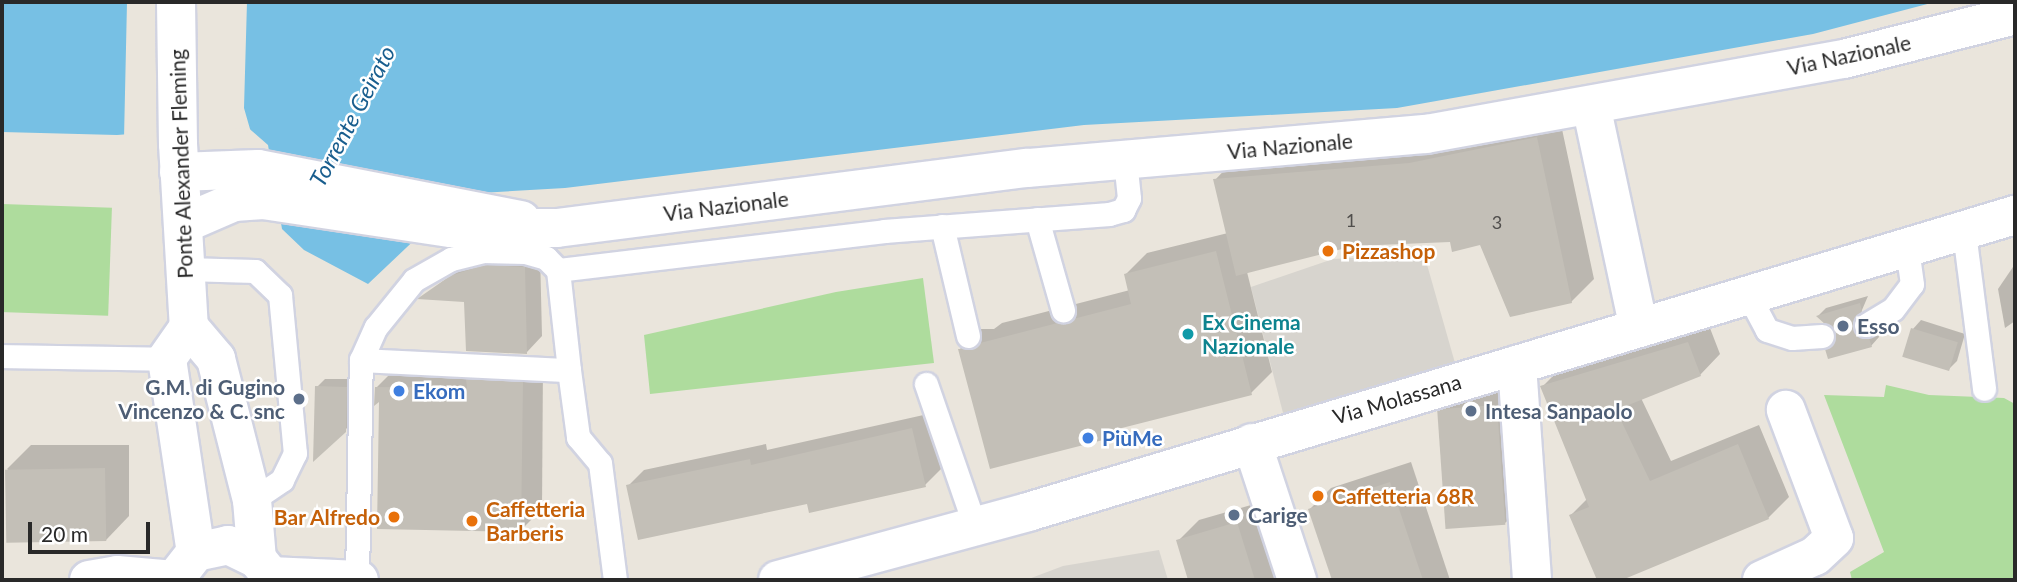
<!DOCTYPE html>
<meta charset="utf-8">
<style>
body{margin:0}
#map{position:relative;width:2017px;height:582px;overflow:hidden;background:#eae5dc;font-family:Lato,sans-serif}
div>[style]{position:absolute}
.green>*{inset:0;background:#aedc9d;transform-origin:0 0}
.plaza>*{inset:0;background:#d7d4ce}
.water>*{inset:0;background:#77c0e4}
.pier>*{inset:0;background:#eae5dc}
.shadow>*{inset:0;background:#0003}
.building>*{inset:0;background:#c3bfb7;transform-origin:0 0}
.roads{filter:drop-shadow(2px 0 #d1d3e1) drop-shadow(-2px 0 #d1d3e1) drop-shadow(0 2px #d1d3e1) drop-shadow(0 -2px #d1d3e1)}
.service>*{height:23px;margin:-11.5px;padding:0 11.5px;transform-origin:11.5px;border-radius:11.5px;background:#fff}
.minor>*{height:38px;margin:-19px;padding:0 19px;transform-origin:19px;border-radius:19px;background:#fff}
.tertiary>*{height:38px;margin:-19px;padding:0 19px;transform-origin:19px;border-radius:19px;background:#fff}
.secondary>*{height:38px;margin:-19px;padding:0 19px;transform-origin:19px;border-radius:19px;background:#fff}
.dots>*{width:19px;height:19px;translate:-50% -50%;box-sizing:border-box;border:4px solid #fff;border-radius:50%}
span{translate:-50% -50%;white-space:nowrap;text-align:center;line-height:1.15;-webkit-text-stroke:5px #fff;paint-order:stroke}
.number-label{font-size:18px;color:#504e4c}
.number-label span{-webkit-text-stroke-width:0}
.street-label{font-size:21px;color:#292929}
.food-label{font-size:21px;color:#c56008;font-weight:700}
.left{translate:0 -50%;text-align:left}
.right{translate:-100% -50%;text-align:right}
.culture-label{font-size:21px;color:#0d838f;font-weight:700}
.service-label{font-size:21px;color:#4e5e75;font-weight:700}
.shop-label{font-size:21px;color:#366cbe;font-weight:700}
.water-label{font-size:23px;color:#195e8e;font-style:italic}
.frame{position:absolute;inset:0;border:4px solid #292929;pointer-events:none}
.scale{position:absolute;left:28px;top:522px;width:122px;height:32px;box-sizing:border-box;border:4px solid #292929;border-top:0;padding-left:9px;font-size:21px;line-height:24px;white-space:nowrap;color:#292929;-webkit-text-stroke:5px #fff;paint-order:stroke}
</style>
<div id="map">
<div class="green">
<i style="left:2px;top:204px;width:110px;height:108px;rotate:2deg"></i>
<i style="clip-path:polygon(923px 278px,934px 363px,650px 394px,644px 335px,836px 292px)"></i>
<i style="clip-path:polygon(1886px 385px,1929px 395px,2004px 398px,2015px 404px,2015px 580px,1852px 580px,1850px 572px,1884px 552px,1824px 395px,1884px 397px)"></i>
</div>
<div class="plaza">
<i style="clip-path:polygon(1424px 254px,1455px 363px,1283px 413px,1251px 287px,1333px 259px)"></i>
<i style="clip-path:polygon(1159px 550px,1168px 580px,1026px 580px,1063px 566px)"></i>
</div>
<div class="water">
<i style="clip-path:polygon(2px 2px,1935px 2px,1813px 34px,1397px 108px,1084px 125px,565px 188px,463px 194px,368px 284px,304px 250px,282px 229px,268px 145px,245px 125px,117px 135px,2px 132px)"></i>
</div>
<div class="pier">
<i style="clip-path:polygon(127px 2px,247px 2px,244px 108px,252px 136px,243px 128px,124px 138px)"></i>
</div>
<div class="shadow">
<i style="clip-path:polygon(1559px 115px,1594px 279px,1571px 302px,1481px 243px,1451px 240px,1354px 245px,1247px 272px,1272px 372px,1251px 393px,1120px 427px,1110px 436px,960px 349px,981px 329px,994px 329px,1002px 323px,1130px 290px,1126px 274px,1147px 253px,1228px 233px,1215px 180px,1237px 157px)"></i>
<i style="clip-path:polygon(540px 252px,542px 336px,527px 352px,466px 300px,421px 298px,477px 256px)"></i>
<i style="clip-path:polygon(2015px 264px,2015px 321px,2005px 328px,1998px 289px)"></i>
<i style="clip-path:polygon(1868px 296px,1859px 317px,1877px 331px,1879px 337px,1871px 346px,1838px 334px,1818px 316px,1826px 308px)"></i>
<i style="clip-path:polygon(1921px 320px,1965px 334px,1957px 361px,1949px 369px,1913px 329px)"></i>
<i style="clip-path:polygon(1708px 323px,1720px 354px,1700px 375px,1641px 398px,1671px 461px,1759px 425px,1789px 497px,1768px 518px,1618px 580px,1599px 580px,1571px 515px,1587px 499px,1542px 387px,1563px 366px)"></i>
<i style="clip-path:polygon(543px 362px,542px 509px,521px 530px,380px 398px,376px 388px,397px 367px)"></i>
<i style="clip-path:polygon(325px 379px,354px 379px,353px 422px,344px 431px,317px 387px)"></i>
<i style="clip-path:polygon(1512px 390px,1521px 508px,1505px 523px,1440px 412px,1455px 396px)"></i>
<i style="clip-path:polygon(928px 414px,941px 469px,925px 485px,808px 502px,628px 486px,644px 470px,766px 444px,767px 450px)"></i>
<i style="clip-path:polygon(31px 445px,129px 445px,129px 516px,106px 540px,7px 469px)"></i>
<i style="clip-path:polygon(1411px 462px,1450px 580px,1334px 580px,1310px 509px,1331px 488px)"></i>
<i style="clip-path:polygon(1258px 503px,1281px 580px,1190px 580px,1178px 541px,1199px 520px)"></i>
</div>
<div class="building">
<i style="clip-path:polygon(1537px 137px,1572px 303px,1510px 317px,1480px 245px,1452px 252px,1450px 242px,1354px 246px,1236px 276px,1213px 179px,1409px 163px)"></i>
<i style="clip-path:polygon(1216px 251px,1252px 395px,1110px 431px,1111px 438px,990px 469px,958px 349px,972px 349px,980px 343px,1131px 304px,1124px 274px)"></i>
<i style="clip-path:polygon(484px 265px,525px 267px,527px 354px,466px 351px,464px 302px,417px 299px,450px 276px)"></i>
<i style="clip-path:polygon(1860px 303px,1862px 311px,1852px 326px,1859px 337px,1869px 338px,1872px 347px,1828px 359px,1825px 349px,1836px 334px,1816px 316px)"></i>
<i style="left:1911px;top:328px;width:49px;height:30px;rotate:17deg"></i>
<i style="clip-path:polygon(1688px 342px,1701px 376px,1616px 410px,1650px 481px,1738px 444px,1769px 519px,1622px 580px,1597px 580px,1569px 515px,1589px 507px,1540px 386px)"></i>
<i style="clip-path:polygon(466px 379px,523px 382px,521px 532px,377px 529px,379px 402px,374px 406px,375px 387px,467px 388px)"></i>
<i style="clip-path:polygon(315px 386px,347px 387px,346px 432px,313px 462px)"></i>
<i style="left:1497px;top:405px;width:120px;height:60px;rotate:86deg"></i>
<i style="clip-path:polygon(912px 428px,926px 487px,809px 513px,807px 504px,638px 540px,626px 485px,750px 459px,751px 465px)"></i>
<i style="left:105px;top:468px;width:73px;height:100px;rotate:89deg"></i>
<i style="clip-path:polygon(1390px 482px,1423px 580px,1332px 580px,1308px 509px)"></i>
<i style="clip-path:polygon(1237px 522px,1255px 580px,1188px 580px,1176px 540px)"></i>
</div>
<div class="roads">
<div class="service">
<i style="left:1037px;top:219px;width:95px;rotate:74.1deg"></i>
<i style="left:942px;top:226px;width:113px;rotate:76.7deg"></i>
<i style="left:1964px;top:232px;width:158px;rotate:82.7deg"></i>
<i style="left:185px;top:269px;width:70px;rotate:1.6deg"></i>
<i style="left:255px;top:271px;width:35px;rotate:44deg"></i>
<i style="left:280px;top:295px;width:159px;rotate:84.6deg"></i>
<i style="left:295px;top:453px;width:30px;rotate:116deg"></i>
<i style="left:282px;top:480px;width:36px;rotate:146deg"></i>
<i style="left:1750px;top:298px;width:36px;rotate:62deg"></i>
<i style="left:1767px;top:330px;width:26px;rotate:18deg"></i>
<i style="left:1792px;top:338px;width:30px;rotate:-4deg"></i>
<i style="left:1866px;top:325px;width:31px;rotate:-31deg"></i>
<i style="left:1893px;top:309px;width:31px;rotate:-53deg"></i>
<i style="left:1912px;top:284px;width:35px;rotate:-98deg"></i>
<i style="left:2px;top:356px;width:165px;rotate:1deg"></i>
<i style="left:361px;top:360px;width:36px;rotate:-66deg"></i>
<i style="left:376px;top:327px;width:60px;rotate:-51deg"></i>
<i style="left:414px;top:280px;width:43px;rotate:-29.6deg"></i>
<i style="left:451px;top:259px;width:32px;rotate:-14deg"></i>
<i style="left:482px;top:251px;width:43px;rotate:1.3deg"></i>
<i style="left:525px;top:252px;width:22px;rotate:16deg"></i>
<i style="left:546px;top:258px;width:17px;rotate:45deg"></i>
<i style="left:569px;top:370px;width:101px;rotate:-96.3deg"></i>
<i style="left:558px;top:270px;width:328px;rotate:-6.8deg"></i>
<i style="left:884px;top:231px;width:226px;rotate:-4.3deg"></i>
<i style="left:1109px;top:214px;width:15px;rotate:-16deg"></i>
<i style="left:1123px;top:210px;width:13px;rotate:-63deg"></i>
<i style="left:1129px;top:198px;width:37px;rotate:-96deg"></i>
<i style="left:926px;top:384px;width:150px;rotate:71deg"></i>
<i style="left:357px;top:580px;width:220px;rotate:-89deg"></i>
<i style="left:361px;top:360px;width:208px;rotate:2.8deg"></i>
<i style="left:569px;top:370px;width:68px;rotate:82.3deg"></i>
<i style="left:578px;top:437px;width:34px;rotate:50deg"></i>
<i style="left:600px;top:463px;width:118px;rotate:82.7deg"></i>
</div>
<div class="minor">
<i style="left:1591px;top:105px;width:228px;rotate:77.9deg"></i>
<i style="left:1517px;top:365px;width:216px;rotate:86deg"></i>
<i style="left:1252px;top:443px;width:144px;rotate:71.8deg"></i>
<i style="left:1762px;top:580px;width:58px;rotate:-24.4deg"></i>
<i style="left:1815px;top:556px;width:26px;rotate:-43deg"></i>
<i style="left:1834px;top:538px;width:137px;rotate:-110.6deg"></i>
</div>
<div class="tertiary">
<i style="left:179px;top:172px;width:79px;rotate:-2.2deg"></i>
<i style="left:258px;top:169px;width:268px;rotate:11deg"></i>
</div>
<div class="secondary">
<i style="left:176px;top:2px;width:142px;rotate:89.2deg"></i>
<i style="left:178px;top:144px;width:183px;rotate:86.6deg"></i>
<i style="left:189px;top:327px;width:42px;rotate:49.8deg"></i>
<i style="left:216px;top:359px;width:146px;rotate:75.7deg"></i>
<i style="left:252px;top:500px;width:59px;rotate:85.2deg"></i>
<i style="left:183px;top:224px;width:56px;rotate:-23.3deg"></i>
<i style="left:234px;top:202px;width:29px;rotate:-4deg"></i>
<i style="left:263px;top:200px;width:190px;rotate:8.5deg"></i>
<i style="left:451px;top:228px;width:106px"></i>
<i style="left:557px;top:228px;width:475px;rotate:-7.3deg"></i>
<i style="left:1028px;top:168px;width:399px;rotate:-4.9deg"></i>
<i style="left:1426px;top:134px;width:425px;rotate:-10.2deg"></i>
<i style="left:1844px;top:59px;width:177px;rotate:-14.4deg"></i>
<i style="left:189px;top:327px;width:39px;rotate:125deg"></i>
<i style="left:167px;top:359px;width:195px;rotate:81.5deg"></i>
<i style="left:270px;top:576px;width:89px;rotate:2.6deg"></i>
<i style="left:89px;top:580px;width:28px;rotate:-10deg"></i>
<i style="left:117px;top:575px;width:57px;rotate:5deg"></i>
<i style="left:174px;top:580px;width:36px;rotate:-52deg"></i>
<i style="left:196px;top:552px;width:33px;rotate:-12deg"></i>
<i style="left:228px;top:545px;width:32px;rotate:26deg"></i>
<i style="left:257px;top:559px;width:21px;rotate:51deg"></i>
<i style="left:778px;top:580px;width:259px;rotate:-15.2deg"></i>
<i style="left:1028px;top:512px;width:1031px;rotate:-16.75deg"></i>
</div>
</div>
<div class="dots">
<i style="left:1328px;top:251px;background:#e8710a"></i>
<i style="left:1843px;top:326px;background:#5c6f8a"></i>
<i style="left:1188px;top:334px;background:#0f9aa8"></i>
<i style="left:399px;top:391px;background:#3f7fe0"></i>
<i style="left:299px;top:399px;background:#5c6f8a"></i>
<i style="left:1471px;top:411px;background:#5c6f8a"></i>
<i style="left:1088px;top:438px;background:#3f7fe0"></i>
<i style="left:1318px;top:496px;background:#e8710a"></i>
<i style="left:1234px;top:515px;background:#5c6f8a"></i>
<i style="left:394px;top:517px;background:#e8710a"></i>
<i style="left:472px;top:521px;background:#e8710a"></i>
</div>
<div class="number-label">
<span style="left:1351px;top:220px">1</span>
<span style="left:1497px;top:222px">3</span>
</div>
<div class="street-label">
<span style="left:1849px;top:55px;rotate:-12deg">Via Nazionale</span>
<span style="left:1290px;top:146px;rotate:-5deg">Via Nazionale</span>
<span style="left:181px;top:164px;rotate:-92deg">Ponte Alexander Fleming</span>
<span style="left:726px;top:206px;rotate:-7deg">Via Nazionale</span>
<span style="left:1397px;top:399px;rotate:-16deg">Via Molassana</span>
</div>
<div class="food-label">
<span class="left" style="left:1342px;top:251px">Pizzashop</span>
<span class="left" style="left:1332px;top:496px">Caffetteria 68R</span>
<span class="left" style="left:486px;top:521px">Caffetteria<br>Barberis</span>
<span class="right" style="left:380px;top:517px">Bar Alfredo</span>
</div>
<div class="culture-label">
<span class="left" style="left:1202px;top:334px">Ex Cinema<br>Nazionale</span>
</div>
<div class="service-label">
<span class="left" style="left:1857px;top:326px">Esso</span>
<span class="right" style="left:285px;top:399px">G.M. di Gugino<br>Vincenzo &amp; C. snc</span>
<span class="left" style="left:1485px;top:411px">Intesa Sanpaolo</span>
<span class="left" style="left:1248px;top:515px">Carige</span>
</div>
<div class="shop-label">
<span class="left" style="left:413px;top:391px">Ekom</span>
<span class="left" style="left:1102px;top:438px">PiùMe</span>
</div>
<div class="water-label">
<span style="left:352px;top:116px;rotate:-62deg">Torrente Geirato</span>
</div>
<div class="frame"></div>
<div class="scale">20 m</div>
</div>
